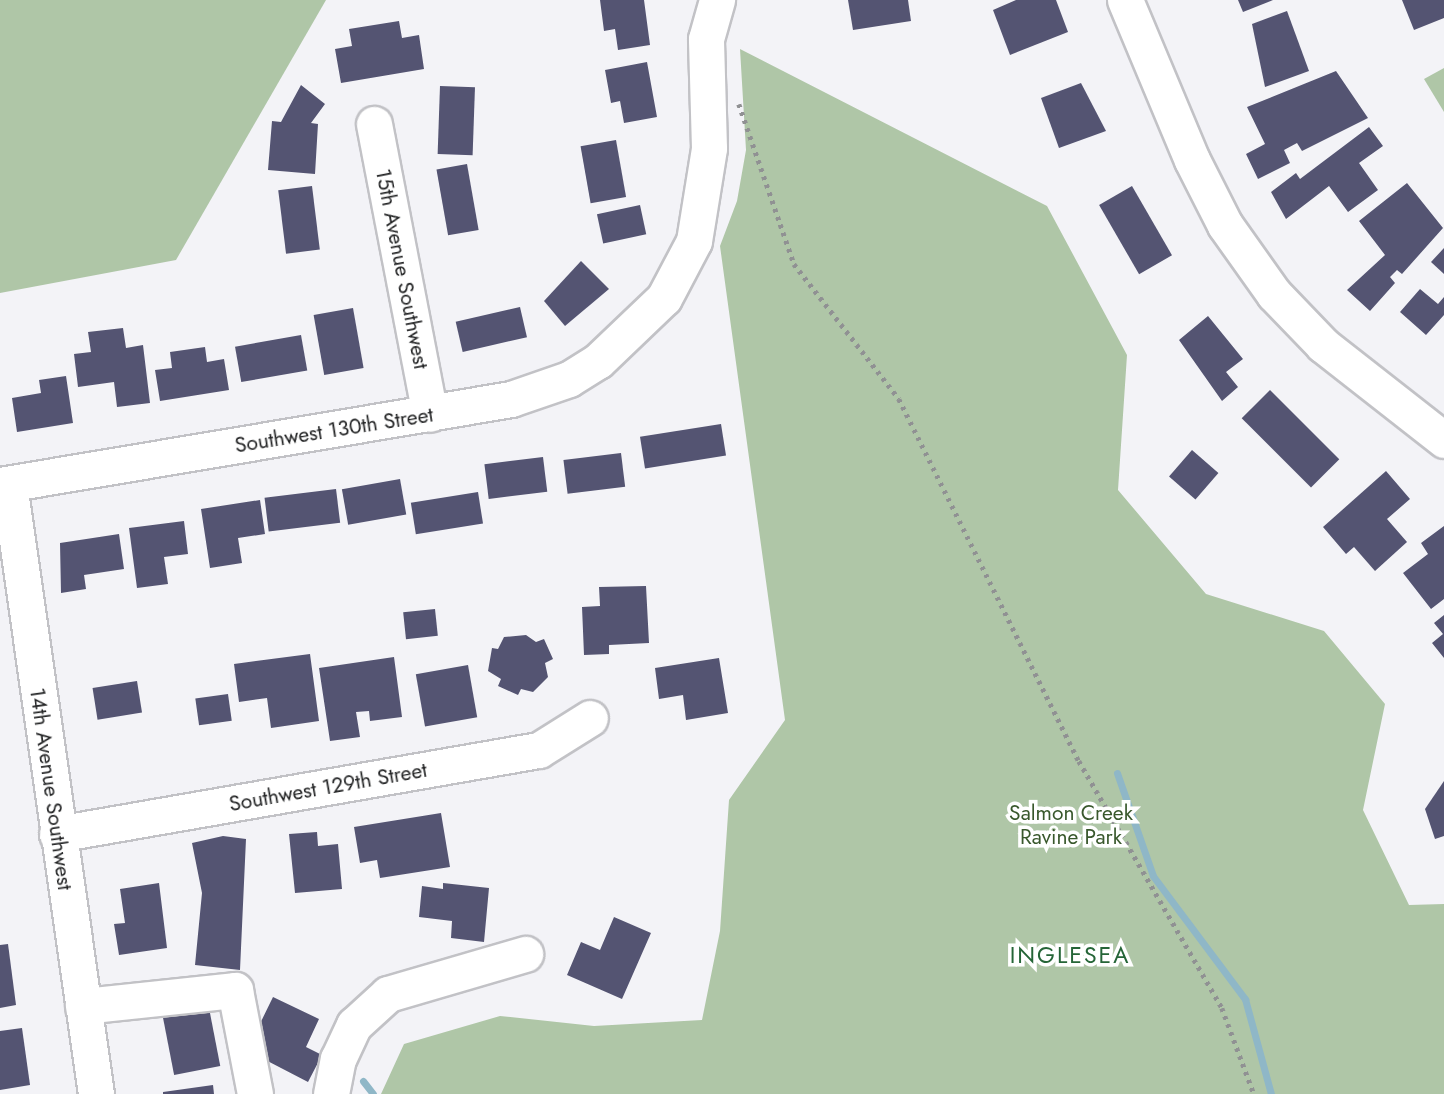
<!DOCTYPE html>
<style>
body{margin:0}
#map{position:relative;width:1444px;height:1094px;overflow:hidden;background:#f3f3f7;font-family:Jost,sans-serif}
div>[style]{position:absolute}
.forest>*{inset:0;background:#afc6a7}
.stream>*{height:7px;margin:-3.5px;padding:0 3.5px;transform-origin:3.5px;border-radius:3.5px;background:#8fb7c7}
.building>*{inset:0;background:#545472;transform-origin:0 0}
.path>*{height:4.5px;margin-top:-2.25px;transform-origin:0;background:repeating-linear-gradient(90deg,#909193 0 3.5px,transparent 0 8.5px)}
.roads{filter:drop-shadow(2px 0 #c2c2c6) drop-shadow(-2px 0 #c2c2c6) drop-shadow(0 2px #c2c2c6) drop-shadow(0 -2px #c2c2c6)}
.minor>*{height:35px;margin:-17.5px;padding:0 17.5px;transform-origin:17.5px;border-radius:17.5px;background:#fff}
span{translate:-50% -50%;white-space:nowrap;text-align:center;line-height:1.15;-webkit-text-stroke:7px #fff;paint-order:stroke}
.street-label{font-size:21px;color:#222324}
.park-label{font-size:21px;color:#39582c}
.neighbourhood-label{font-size:23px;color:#256537;letter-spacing:2px}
</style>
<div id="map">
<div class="forest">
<i style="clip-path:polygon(0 0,326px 0,176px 260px,0 293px)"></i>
<i style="clip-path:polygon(740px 49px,1047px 206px,1127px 355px,1118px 490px,1206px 594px,1324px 631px,1385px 704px,1363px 810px,1409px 905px,1444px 904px,1444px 1094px,381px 1094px,404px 1044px,500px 1016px,594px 1026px,702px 1020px,720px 931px,729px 800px,785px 720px,720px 246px,737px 201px,746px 150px)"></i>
<i style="clip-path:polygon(1444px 68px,1444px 112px,1424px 79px)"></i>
</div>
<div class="stream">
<i style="left:1117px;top:773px;width:109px;rotate:70.7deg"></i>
<i style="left:1153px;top:876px;width:154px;rotate:53.2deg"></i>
<i style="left:1245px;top:999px;width:98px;rotate:74.7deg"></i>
<i style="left:363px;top:1081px;width:16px;rotate:52deg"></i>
</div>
<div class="building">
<i style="clip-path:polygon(600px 0,644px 0,650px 45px,618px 50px,615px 29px,604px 31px)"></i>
<i style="clip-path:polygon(848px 0,908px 0,911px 21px,853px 30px)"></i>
<i style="clip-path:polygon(1056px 0,1068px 32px,1010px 55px,993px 10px,1016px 0)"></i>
<i style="clip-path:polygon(1238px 0,1273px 0,1243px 12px)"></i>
<i style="clip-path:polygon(1402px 0,1444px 0,1444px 18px,1414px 30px)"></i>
<i style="clip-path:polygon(1287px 11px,1309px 71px,1265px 87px,1252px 24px)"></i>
<i style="clip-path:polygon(399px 21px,402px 38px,419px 35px,424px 69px,341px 83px,335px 49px,352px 46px,349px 29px)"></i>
<i style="clip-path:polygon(647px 62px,657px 117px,624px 123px,620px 101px,611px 103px,605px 70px)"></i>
<i style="clip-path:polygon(1336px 71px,1368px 118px,1302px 151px,1297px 143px,1284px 150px,1290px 163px,1258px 179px,1246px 154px,1265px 144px,1247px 107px)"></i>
<i style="clip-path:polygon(1081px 83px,1106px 131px,1059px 148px,1041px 98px)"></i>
<i style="clip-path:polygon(301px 85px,325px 104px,311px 123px,318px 124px,315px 174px,268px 170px,272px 121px,281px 122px)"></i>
<i style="left:440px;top:86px;width:35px;height:68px;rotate:2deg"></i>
<i style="clip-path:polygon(1369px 127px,1383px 146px,1359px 163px,1378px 190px,1348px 212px,1329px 186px,1286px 219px,1271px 192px,1296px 173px,1300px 179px)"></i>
<i style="left:616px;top:140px;width:58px;height:36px;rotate:80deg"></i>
<i style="left:467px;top:164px;width:67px;height:31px;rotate:80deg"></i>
<i style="clip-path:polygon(1407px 183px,1443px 228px,1402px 274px,1397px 270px,1390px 277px,1395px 283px,1370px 311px,1347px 290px,1385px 255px,1359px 221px)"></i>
<i style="left:312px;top:186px;width:64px;height:34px;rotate:83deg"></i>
<i style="left:1132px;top:186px;width:80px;height:38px;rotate:60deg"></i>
<i style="left:640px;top:205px;width:30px;height:44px;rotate:78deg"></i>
<i style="clip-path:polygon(1444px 248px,1444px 274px,1431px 262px)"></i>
<i style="clip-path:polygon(581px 261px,609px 289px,565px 326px,544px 301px)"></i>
<i style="clip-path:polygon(1420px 289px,1438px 304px,1444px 297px,1444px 315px,1426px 335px,1400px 312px)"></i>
<i style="left:520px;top:307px;width:31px;height:66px;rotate:77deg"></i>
<i style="left:353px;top:308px;width:61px;height:40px;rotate:80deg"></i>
<i style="clip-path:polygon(1208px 316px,1243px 359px,1226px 372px,1238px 387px,1222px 401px,1179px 340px)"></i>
<i style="clip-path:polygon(123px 328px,126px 348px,143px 345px,150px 403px,117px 407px,114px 382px,78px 387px,74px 354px,91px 352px,88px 332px)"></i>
<i style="left:301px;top:335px;width:36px;height:67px;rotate:80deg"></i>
<i style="clip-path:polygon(205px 347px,207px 362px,224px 359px,229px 390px,160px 401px,155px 370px,172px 368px,170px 352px)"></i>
<i style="clip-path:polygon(66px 376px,73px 423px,17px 432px,12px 398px,41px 393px,39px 380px)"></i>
<i style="left:1270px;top:390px;width:98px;height:40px;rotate:45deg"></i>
<i style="left:721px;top:424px;width:32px;height:82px;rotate:81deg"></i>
<i style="left:1192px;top:450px;width:35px;height:35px;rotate:41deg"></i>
<i style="left:621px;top:453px;width:34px;height:58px;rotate:83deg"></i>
<i style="left:543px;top:457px;width:35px;height:59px;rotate:83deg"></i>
<i style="clip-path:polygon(1386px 471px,1410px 499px,1387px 519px,1407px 542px,1375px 571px,1354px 547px,1346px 554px,1323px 527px)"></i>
<i style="left:400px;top:479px;width:36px;height:59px;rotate:80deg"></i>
<i style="left:336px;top:489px;width:34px;height:72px;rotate:83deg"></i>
<i style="left:478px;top:492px;width:32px;height:68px;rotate:81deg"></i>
<i style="clip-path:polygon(260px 500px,265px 534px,238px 538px,242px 563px,210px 568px,201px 509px)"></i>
<i style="clip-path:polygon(184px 521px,188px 554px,164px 557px,168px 584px,137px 588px,129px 528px)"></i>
<i style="clip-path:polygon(1444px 526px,1444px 599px,1431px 609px,1403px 573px,1428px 554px,1421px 543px)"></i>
<i style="clip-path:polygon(119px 534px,124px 569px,84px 575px,86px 589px,61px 593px,60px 543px)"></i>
<i style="clip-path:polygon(646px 586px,649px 643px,609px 645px,609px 654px,584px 655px,582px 607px,600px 606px,599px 587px)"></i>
<i style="left:435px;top:609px;width:27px;height:32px;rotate:84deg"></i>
<i style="clip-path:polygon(1444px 615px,1444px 658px,1432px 643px,1443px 634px,1434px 623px)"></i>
<i style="clip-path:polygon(526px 635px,536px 642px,544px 639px,553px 659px,545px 663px,548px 677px,533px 692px,521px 689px,518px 695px,498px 686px,501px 679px,488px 671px,492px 648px,498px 649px,504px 637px)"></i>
<i style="clip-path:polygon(310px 654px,319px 721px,271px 728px,267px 698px,239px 702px,234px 664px)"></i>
<i style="clip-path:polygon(394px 657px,402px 717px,370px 721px,369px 711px,356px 712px,360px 737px,330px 741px,319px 668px)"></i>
<i style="clip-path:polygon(719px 658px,728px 713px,686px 720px,683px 695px,659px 699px,655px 668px)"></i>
<i style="left:468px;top:665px;width:53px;height:53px;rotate:80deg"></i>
<i style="left:137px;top:681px;width:32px;height:45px;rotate:81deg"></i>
<i style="left:228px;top:694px;width:27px;height:33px;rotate:82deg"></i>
<i style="clip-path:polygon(1444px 781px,1444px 836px,1435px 839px,1425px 809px)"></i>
<i style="clip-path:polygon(441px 813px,450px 867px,380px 878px,377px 860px,360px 863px,354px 827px)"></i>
<i style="clip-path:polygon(317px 832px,318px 846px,338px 844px,342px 889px,295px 893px,289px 834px)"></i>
<i style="clip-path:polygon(223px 836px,246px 839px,240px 970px,195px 965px,202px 893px,192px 843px)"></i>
<i style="clip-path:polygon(159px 883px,167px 948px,119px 955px,114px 924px,125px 923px,120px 889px)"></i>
<i style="clip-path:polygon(443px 883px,489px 888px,484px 942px,451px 938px,452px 921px,419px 917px,422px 886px,443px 889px)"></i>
<i style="clip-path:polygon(614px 917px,651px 933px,622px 999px,567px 975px,581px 942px,600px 950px)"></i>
<i style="clip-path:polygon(8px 944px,16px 1005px,0 1008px,0 945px)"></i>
<i style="clip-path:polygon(273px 997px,319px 1019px,306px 1047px,322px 1055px,308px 1082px,254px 1054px,252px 1040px)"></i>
<i style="left:209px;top:1008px;width:59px;height:47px;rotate:79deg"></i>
<i style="clip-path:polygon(22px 1028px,30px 1085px,0 1090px,0 1031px)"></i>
<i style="clip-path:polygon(213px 1085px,214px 1094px,163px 1094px,163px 1092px)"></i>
</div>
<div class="path">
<i style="left:739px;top:104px;width:169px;rotate:71deg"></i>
<i style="left:794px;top:264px;width:171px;rotate:52.1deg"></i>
<i style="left:899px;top:399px;width:404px;rotate:63.6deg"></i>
<i style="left:1079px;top:761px;width:285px;rotate:59.9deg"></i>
<i style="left:1222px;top:1008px;width:92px;rotate:69.6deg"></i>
</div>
<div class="roads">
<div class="minor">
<i style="left:1125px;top:0;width:173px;rotate:67.3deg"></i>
<i style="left:1192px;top:160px;width:73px;rotate:63.1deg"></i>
<i style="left:1225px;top:225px;width:85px;rotate:54.6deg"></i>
<i style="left:1274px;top:294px;width:71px;rotate:46.1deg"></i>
<i style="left:1323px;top:345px;width:154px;rotate:38.1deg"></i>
<i style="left:374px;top:124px;width:295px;rotate:79.1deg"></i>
<i style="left:9px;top:484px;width:616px;rotate:81.88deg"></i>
<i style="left:0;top:485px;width:518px;rotate:-9.55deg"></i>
<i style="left:511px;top:399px;width:61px;rotate:-19deg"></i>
<i style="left:569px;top:379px;width:34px;rotate:-32deg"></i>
<i style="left:598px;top:361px;width:91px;rotate:-43.7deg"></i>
<i style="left:664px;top:298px;width:64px;rotate:-62.2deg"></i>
<i style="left:694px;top:241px;width:94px;rotate:-80.8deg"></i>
<i style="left:709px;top:148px;width:109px;rotate:-91.6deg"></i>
<i style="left:706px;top:39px;width:41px;rotate:-74.2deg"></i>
<i style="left:57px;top:834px;width:489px;rotate:-9.9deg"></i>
<i style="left:539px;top:750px;width:60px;rotate:-32.1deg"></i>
<i style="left:83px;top:1006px;width:153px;rotate:-6deg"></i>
<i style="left:235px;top:990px;width:106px;rotate:79.1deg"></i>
<i style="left:331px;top:1094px;width:36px;rotate:-79deg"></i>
<i style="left:338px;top:1059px;width:38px;rotate:-65deg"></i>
<i style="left:354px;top:1025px;width:46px;rotate:-42.4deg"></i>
<i style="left:388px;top:994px;width:143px;rotate:-16.3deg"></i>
</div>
</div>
<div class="street-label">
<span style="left:402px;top:269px;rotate:79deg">15th Avenue Southwest</span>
<span style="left:334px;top:430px;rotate:-9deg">Southwest 130th Street</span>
<span style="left:328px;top:787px;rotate:-10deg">Southwest 129th Street</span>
<span style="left:51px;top:789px;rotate:82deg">14th Avenue Southwest</span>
</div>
<div class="park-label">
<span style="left:1071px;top:825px">Salmon Creek<br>Ravine Park</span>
</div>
<div class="neighbourhood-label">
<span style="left:1070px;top:955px">INGLESEA</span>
</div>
</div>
